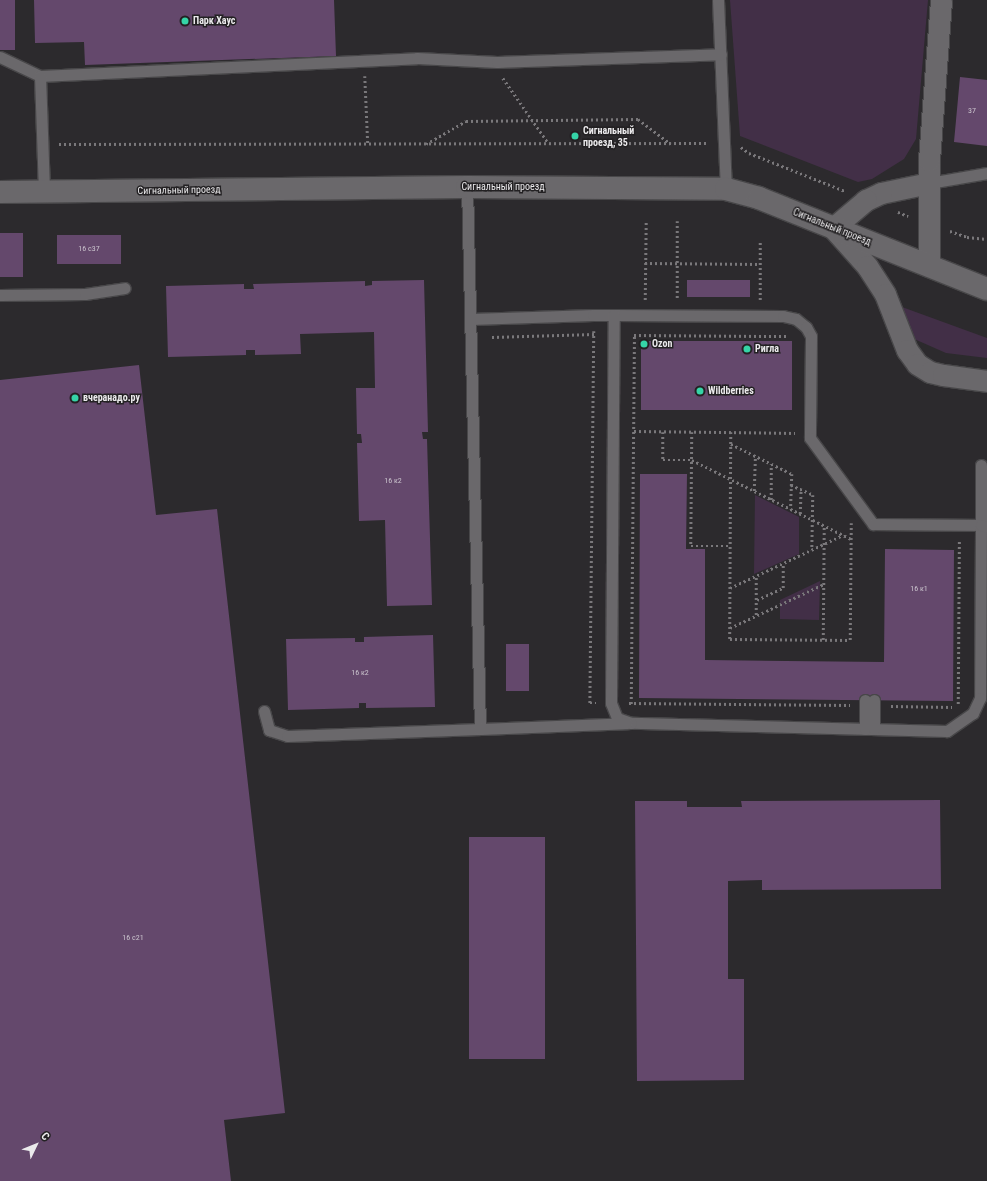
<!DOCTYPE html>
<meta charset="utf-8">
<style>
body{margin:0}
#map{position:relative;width:987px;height:1181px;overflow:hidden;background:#2c2a2d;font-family:"Roboto Condensed",sans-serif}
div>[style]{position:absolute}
.green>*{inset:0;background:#422f47}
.building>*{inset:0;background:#64486c;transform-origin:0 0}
.path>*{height:2.5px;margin-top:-1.25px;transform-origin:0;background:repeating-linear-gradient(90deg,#7a787b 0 2px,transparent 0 5px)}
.roads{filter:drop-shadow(1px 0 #484749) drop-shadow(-1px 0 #484749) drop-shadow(0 1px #484749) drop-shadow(0 -1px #484749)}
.lane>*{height:11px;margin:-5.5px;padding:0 5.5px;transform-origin:5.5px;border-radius:5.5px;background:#6a686b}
.street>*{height:21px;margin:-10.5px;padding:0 10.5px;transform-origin:10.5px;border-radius:10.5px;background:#6a686b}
.secondary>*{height:22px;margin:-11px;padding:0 11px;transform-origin:11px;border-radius:11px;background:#6a686b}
.dots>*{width:11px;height:11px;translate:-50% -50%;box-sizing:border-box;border:2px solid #232123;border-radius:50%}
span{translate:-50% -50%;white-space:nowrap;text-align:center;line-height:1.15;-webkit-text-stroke:3px #232123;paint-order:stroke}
.number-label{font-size:8px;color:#c9c2cc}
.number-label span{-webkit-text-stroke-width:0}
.poi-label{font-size:10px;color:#ebeaec;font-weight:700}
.left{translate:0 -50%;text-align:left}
.street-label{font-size:10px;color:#ebeaec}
.north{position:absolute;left:16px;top:1125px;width:40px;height:40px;-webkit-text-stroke:3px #232123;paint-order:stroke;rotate:47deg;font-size:11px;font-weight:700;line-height:16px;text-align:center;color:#ebeaec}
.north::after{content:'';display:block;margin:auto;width:14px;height:18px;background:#ebeaec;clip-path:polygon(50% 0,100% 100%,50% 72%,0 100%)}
</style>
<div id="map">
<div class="green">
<i style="clip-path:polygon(730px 0,928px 0,916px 139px,904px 159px,872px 179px,858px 182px,740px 136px)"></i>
<i style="clip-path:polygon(902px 307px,987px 338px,987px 358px,946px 353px,912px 338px)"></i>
<i style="clip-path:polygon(755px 495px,799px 517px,799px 554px,754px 574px)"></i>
<i style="clip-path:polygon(820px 581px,819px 620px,780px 619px,780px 600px)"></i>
</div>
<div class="building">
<i style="left:0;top:0;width:15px;height:50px"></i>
<i style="clip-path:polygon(34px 0,334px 0,336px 56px,85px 65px,84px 42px,35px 43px)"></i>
<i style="clip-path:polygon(960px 77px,987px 80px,987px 146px,954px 142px)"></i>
<i style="left:0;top:233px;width:23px;height:44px"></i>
<i style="left:57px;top:235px;width:64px;height:29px"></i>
<i style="clip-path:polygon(424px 280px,428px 432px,422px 432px,423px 439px,427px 439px,432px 605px,387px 606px,385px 520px,359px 521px,357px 443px,362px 443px,361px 434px,357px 434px,356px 388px,375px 388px,374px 332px,300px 334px,301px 354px,255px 355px,255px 350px,246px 350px,246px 355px,168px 357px,166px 286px,244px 284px,244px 289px,254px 289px,253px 284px,365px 281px,365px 286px,372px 285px,372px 281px)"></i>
<i style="left:687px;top:280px;width:63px;height:17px"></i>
<i style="left:641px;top:341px;width:151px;height:69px"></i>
<i style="clip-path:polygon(139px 365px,156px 515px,217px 509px,285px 1113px,224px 1120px,231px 1181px,0 1181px,0 380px)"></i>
<i style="clip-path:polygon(640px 474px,687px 474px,686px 549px,705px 549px,705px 660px,884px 662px,885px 549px,954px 550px,953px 701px,639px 698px)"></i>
<i style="clip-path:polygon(433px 635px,435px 707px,366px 708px,366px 703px,359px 703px,359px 708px,288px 710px,286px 639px,355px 638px,355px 642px,364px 642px,364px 637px)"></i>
<i style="left:506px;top:644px;width:23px;height:47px"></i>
<i style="clip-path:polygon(940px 800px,941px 889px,762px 890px,762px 880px,728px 881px,728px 979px,744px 979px,744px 1080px,637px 1081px,635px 801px,687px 801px,687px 807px,742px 807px,741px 801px)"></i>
<i style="left:469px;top:837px;width:76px;height:222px"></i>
</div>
<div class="path">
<i style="left:365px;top:76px;width:69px;rotate:87.5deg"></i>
<i style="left:503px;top:78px;width:80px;rotate:55.1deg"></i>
<i style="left:59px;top:144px;width:649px;rotate:-0.09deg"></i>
<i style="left:426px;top:144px;width:46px;rotate:-29.9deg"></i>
<i style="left:466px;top:121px;width:172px;rotate:-0.7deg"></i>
<i style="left:638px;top:119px;width:41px;rotate:37.1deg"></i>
<i style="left:741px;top:147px;width:10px;rotate:37deg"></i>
<i style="left:749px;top:153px;width:103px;rotate:21.6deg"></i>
<i style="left:898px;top:212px;width:11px;rotate:22deg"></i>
<i style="left:950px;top:231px;width:18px;rotate:19deg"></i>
<i style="left:967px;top:237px;width:20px;rotate:6deg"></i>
<i style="left:645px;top:263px;width:115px;rotate:0.5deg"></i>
<i style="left:677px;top:298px;width:77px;rotate:-90deg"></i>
<i style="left:645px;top:300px;width:80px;rotate:-89.3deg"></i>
<i style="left:760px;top:300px;width:60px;rotate:-90deg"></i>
<i style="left:594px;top:331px;width:372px;rotate:90.6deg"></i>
<i style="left:590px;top:703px;width:6px"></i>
<i style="left:634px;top:335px;width:155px;rotate:0.4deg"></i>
<i style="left:492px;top:337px;width:103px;rotate:-1.7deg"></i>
<i style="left:634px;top:431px;width:161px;rotate:0.7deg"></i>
<i style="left:663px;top:432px;width:28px;rotate:90deg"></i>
<i style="left:663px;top:460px;width:29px"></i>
<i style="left:692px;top:460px;width:178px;rotate:26.4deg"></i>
<i style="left:692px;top:432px;width:114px;rotate:90.5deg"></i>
<i style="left:691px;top:546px;width:39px"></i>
<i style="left:731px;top:432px;width:207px;rotate:90.3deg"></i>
<i style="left:730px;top:639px;width:120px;rotate:0.5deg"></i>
<i style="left:850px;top:640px;width:117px;rotate:-89.5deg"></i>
<i style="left:731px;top:444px;width:68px;rotate:26.2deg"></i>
<i style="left:792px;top:474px;width:35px;rotate:92deg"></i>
<i style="left:791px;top:485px;width:24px;rotate:24deg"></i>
<i style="left:813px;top:495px;width:55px;rotate:91deg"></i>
<i style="left:754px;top:491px;width:35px;rotate:-88deg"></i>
<i style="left:771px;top:500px;width:36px;rotate:-90deg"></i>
<i style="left:800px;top:514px;width:25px;rotate:-88deg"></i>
<i style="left:730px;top:588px;width:125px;rotate:-25.1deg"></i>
<i style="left:757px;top:600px;width:29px;rotate:-25deg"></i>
<i style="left:783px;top:588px;width:24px;rotate:-90deg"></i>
<i style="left:756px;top:615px;width:39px;rotate:-90deg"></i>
<i style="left:730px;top:628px;width:104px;rotate:-25.1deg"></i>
<i style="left:823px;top:640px;width:115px;rotate:-89.5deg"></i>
<i style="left:629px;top:703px;width:221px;rotate:0.5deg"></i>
<i style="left:631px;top:704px;width:369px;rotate:-89.5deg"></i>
<i style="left:958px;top:704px;width:163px;rotate:-89.6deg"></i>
<i style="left:891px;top:706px;width:61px;rotate:0.9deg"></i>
</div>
<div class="roads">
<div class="lane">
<i style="left:718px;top:0;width:189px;rotate:87.6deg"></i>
<i style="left:0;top:57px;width:44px;rotate:25.4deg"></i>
<i style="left:40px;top:76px;width:377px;rotate:-2.7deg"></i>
<i style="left:417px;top:58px;width:80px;rotate:2.9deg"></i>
<i style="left:497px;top:62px;width:224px;rotate:-2deg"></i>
<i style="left:40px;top:76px;width:115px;rotate:88deg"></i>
<i style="left:929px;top:183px;width:59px;rotate:-9.8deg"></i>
<i style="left:0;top:295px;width:85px;rotate:-0.7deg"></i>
<i style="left:85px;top:294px;width:40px;rotate:-8.5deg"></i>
<i style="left:471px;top:319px;width:122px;rotate:-1.9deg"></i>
<i style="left:593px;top:315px;width:21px"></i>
<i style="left:614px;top:315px;width:169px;rotate:0.3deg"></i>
<i style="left:783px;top:316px;width:13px;rotate:13deg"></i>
<i style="left:796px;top:319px;width:13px;rotate:39deg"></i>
<i style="left:806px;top:327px;width:10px;rotate:61deg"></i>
<i style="left:811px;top:336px;width:102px;rotate:90.6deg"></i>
<i style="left:810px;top:438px;width:107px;rotate:53.8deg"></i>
<i style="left:873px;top:524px;width:108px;rotate:0.5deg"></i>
<i style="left:981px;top:525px;width:173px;rotate:90.3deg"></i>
<i style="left:980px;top:698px;width:17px;rotate:115deg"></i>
<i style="left:973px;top:713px;width:32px;rotate:145deg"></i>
<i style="left:947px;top:731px;width:316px;rotate:-178.5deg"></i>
<i style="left:631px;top:723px;width:15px;rotate:-160deg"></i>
<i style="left:617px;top:718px;width:16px;rotate:-112deg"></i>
<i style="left:611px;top:703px;width:388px;rotate:-89.6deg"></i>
<i style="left:981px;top:465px;width:60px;rotate:90deg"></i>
<i style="left:981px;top:525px;width:6px;rotate:18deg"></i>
<i style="left:264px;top:711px;width:20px;rotate:75deg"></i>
<i style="left:269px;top:730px;width:19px;rotate:18deg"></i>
<i style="left:287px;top:736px;width:193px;rotate:-2.1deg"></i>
<i style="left:480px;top:729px;width:542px;rotate:-91.37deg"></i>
<i style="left:480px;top:729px;width:147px;rotate:-2.3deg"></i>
<i style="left:865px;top:729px;width:29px;rotate:-90deg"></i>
<i style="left:874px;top:729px;width:29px;rotate:-90deg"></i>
</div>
<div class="street">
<i style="left:929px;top:183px;width:49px;rotate:168.2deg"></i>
<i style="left:881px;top:193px;width:17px;rotate:155deg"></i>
<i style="left:866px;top:200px;width:43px;rotate:139.7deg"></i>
<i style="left:833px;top:228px;width:51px;rotate:48.2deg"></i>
<i style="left:867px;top:266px;width:33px;rotate:57deg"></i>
<i style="left:885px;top:294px;width:60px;rotate:68.6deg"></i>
<i style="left:907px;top:350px;width:17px;rotate:54deg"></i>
<i style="left:917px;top:364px;width:15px;rotate:32deg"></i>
<i style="left:930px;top:372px;width:13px;rotate:13deg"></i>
<i style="left:943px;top:375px;width:44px;rotate:7.8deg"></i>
<i style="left:929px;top:266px;width:106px;rotate:-90deg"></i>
<i style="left:929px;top:160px;width:160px;rotate:-85.7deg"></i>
</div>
<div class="secondary">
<i style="left:0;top:192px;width:467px;rotate:-0.6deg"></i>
<i style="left:467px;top:187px;width:259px;rotate:0.4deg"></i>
<i style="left:726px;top:189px;width:34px;rotate:15deg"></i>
<i style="left:759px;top:198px;width:245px;rotate:21.8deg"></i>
</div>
</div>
<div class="dots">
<i style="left:185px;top:21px;background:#35d4a7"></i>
<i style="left:575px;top:136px;background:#35d4a7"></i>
<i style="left:644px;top:344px;background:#35d4a7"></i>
<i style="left:747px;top:349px;background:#35d4a7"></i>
<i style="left:700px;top:391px;background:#35d4a7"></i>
<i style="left:75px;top:398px;background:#35d4a7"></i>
</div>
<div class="number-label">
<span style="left:972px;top:111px">37</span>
<span style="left:89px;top:249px">16 с37</span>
<span style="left:393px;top:481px">16 к2</span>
<span style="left:919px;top:589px">16 к1</span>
<span style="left:360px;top:673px">16 к2</span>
<span style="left:133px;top:938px">16 с21</span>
</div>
<div class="poi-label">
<span class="left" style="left:193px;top:21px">Парк Хаус</span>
<span class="left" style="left:583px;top:136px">Сигнальный<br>проезд, 35</span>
<span class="left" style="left:652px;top:344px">Ozon</span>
<span class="left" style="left:755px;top:349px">Ригла</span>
<span class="left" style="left:708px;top:391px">Wildberries</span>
<span class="left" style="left:83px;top:398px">вчеранадо.ру</span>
</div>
<div class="street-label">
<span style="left:503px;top:187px">Сигнальный проезд</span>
<span style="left:179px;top:190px;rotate:-1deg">Сигнальный проезд</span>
<span style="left:832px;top:227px;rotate:22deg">Сигнальный проезд</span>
</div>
<div class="north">С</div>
</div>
